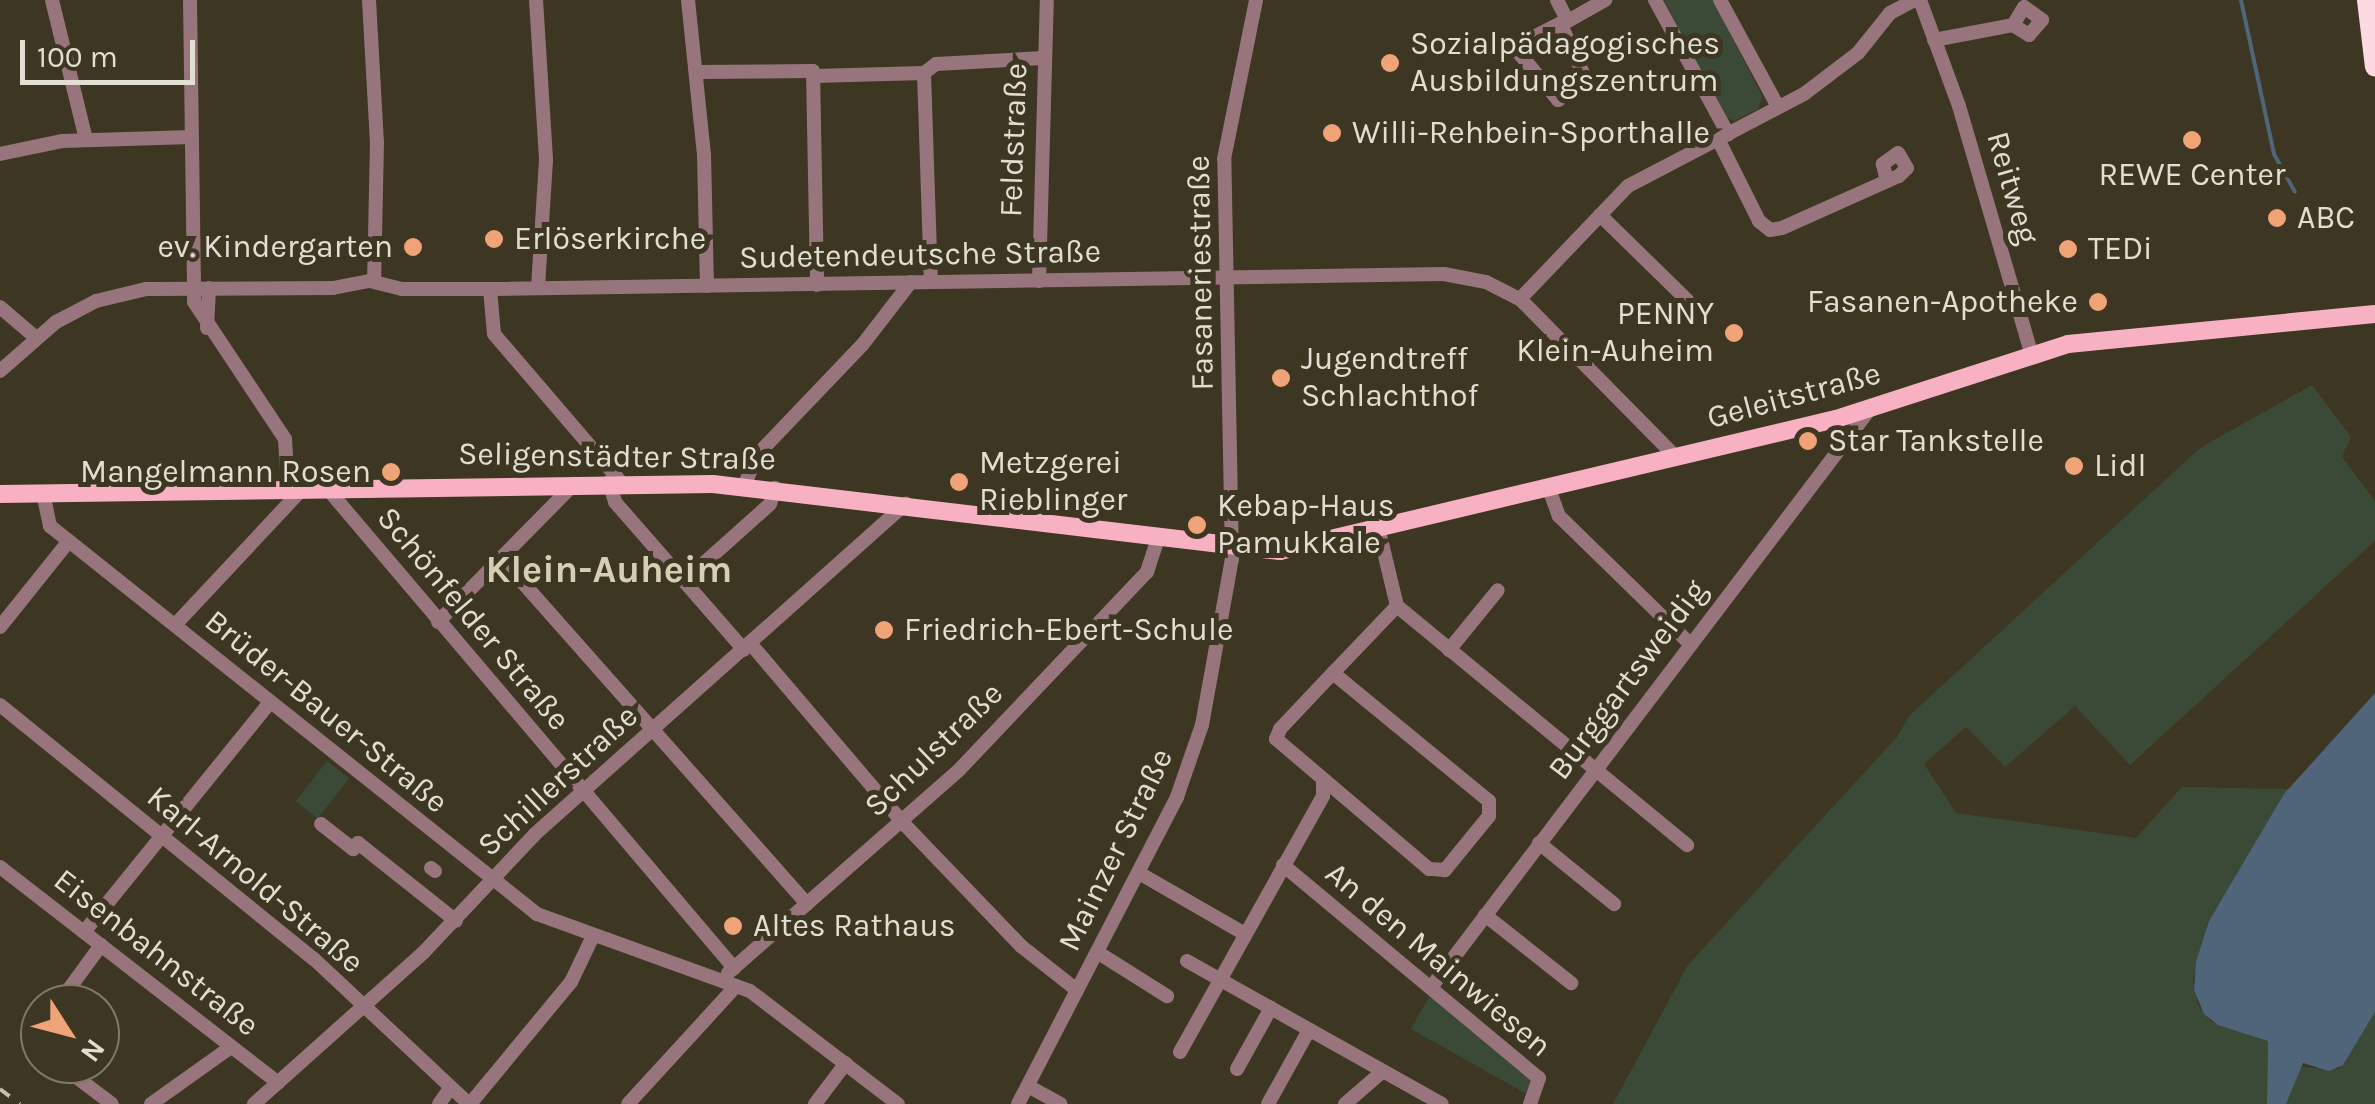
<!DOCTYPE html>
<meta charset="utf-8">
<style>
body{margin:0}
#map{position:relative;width:2375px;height:1104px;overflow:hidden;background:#3d3622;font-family:Karla,sans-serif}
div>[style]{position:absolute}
.green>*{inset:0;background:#3b4a36;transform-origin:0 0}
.water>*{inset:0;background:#506579}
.stream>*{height:4px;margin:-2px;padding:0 2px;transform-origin:2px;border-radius:2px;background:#506579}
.minor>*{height:14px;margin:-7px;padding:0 7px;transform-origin:7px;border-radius:7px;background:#98757d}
.major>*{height:18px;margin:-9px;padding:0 9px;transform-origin:9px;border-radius:9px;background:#f8b1c3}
.highway>*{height:20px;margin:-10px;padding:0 10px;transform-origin:10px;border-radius:10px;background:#fddae2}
.rail>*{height:4px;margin-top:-2px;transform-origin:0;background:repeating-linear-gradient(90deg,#c6c0b3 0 12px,transparent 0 24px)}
.dots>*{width:28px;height:28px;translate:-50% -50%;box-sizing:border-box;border:5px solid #3d3622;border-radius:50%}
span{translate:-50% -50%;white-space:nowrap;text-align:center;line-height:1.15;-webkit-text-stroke:10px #3d3622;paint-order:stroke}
.poi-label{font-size:32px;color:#e3ded2}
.left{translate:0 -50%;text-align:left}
.right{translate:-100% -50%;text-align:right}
.street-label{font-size:32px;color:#e3ded2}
.quarter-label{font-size:38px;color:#d7ceb6;font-weight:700}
.north{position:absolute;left:20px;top:984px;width:100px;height:100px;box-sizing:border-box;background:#3d3622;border:2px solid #7f7968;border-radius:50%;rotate:126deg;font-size:28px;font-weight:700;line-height:40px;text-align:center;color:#e3ded2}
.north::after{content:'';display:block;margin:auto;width:35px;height:45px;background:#efa377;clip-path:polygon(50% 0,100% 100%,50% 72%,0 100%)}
.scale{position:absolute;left:20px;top:40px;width:175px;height:45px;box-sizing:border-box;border:5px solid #e3ded2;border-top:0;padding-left:12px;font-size:30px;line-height:35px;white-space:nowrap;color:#e3ded2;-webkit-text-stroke:8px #3d3622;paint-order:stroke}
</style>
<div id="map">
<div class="green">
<i style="clip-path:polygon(1664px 0,1713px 0,1762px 96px,1758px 109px,1734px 121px,1725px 117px)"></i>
<i style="clip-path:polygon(2312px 385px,2351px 437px,2342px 457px,2375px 501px,2375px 541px,2130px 765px,2075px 706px,2005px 767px,1966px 727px,1924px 764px,1956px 813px,2136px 838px,2182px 787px,2289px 789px,2209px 921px,2193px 980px,2198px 1005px,2211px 1021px,2268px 1041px,2267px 1104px,1613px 1104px,1688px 965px,1897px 737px,1909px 716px,2200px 448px)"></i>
<i style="left:327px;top:761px;width:28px;height:51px;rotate:38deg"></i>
<i style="clip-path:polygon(1431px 993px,1535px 1077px,1525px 1093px,1411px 1029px)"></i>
<i style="clip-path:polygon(2375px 1012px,2375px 1104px,2286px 1104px,2298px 1067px,2339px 1069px)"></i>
</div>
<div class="water">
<i style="clip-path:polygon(2375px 693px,2375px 1012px,2343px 1065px,2329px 1071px,2303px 1063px,2286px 1104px,2267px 1104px,2268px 1041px,2218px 1025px,2204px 1014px,2194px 990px,2196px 962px,2209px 921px,2284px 794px)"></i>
</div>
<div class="stream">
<i style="left:2241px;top:0;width:157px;rotate:77.9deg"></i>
<i style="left:2274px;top:154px;width:43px;rotate:61.1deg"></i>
</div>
<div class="minor">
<i style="left:52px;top:0;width:144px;rotate:76.3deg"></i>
<i style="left:190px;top:0;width:302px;rotate:89.2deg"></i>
<i style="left:194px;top:302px;width:164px;rotate:56.4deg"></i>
<i style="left:285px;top:439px;width:49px;rotate:86.5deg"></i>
<i style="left:369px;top:0;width:142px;rotate:86.8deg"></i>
<i style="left:377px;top:142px;width:139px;rotate:91.2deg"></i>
<i style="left:536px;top:0;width:160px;rotate:86.4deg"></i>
<i style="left:546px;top:160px;width:128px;rotate:93.6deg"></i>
<i style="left:688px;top:0;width:155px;rotate:84.1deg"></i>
<i style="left:704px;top:154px;width:132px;rotate:88.7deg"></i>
<i style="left:1557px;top:0;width:22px;rotate:63deg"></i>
<i style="left:1655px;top:0;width:153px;rotate:61.4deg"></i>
<i style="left:1720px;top:0;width:122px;rotate:61.5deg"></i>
<i style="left:1920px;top:0;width:113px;rotate:69.8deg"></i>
<i style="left:1959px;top:106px;width:257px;rotate:73.7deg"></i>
<i style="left:1565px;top:21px;width:57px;rotate:153deg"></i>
<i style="left:1514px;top:47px;width:69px;rotate:50.3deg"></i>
<i style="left:1558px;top:100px;width:34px;rotate:-32deg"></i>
<i style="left:1587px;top:82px;width:63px;rotate:-114.5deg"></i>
<i style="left:1561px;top:25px;width:51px;rotate:-29.6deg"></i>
<i style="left:1934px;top:40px;width:80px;rotate:-10.8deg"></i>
<i style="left:2013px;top:25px;width:19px;rotate:32deg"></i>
<i style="left:2029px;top:35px;width:20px;rotate:-49deg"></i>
<i style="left:2042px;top:20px;width:22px;rotate:-144deg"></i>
<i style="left:2024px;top:7px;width:21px;rotate:121deg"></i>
<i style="left:696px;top:72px;width:117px;rotate:-0.5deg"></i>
<i style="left:813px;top:71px;width:214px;rotate:88.9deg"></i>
<i style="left:924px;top:73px;width:209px;rotate:88.1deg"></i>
<i style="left:924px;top:73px;width:15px;rotate:-37deg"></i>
<i style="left:936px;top:64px;width:107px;rotate:-3.2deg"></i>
<i style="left:814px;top:76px;width:110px;rotate:-1.6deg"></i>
<i style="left:1718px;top:139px;width:92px;rotate:63.4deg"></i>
<i style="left:1759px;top:221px;width:14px;rotate:39deg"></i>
<i style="left:1770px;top:230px;width:12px;rotate:-9deg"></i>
<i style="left:1782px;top:228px;width:115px;rotate:-24.1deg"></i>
<i style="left:1887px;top:181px;width:13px;rotate:-23deg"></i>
<i style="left:1899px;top:176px;width:11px;rotate:-45deg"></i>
<i style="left:1907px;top:168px;width:17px;rotate:-121deg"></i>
<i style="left:1898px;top:153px;width:19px;rotate:144deg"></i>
<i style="left:1883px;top:164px;width:17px;rotate:77deg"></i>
<i style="left:0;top:154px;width:63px;rotate:-11.8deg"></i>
<i style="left:62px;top:141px;width:129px;rotate:-1.8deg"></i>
<i style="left:1600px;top:215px;width:122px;rotate:44.3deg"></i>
<i style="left:1039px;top:281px;width:281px;rotate:-88.4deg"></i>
<i style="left:490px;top:289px;width:45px;rotate:84.9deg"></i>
<i style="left:494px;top:334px;width:195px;rotate:49.4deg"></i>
<i style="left:1520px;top:299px;width:156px;rotate:-46.3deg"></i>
<i style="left:1628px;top:186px;width:199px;rotate:-27.6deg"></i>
<i style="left:1804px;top:94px;width:68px;rotate:-37.2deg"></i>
<i style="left:1858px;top:53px;width:51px;rotate:-51.3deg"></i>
<i style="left:1890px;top:13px;width:27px;rotate:-28deg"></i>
<i style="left:0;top:307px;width:45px;rotate:40.5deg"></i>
<i style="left:207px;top:328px;width:40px;rotate:-87.1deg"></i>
<i style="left:0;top:371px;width:74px;rotate:-41.2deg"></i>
<i style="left:56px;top:322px;width:45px;rotate:-27.7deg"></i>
<i style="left:96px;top:301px;width:51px;rotate:-13.5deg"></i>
<i style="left:146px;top:289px;width:187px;rotate:-0.3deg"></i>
<i style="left:333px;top:288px;width:38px;rotate:-11deg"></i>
<i style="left:370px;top:281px;width:33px;rotate:14deg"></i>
<i style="left:402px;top:289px;width:88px"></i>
<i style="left:490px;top:289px;width:954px;rotate:-0.9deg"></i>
<i style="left:1444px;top:274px;width:43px;rotate:10.8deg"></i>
<i style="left:1486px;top:282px;width:38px;rotate:27deg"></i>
<i style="left:1520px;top:299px;width:223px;rotate:45.4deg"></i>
<i style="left:609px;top:482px;width:21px;rotate:73deg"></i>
<i style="left:615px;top:502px;width:196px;rotate:48.9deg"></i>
<i style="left:744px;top:486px;width:34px;rotate:-67deg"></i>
<i style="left:757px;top:455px;width:153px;rotate:-46.3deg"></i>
<i style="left:863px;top:344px;width:78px;rotate:-52.3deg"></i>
<i style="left:326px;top:487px;width:631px;rotate:49.69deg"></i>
<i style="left:1549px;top:489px;width:29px;rotate:70deg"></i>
<i style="left:1559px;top:516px;width:183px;rotate:44.3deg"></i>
<i style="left:43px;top:493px;width:34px;rotate:78deg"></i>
<i style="left:50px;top:526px;width:623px;rotate:38.54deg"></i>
<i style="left:537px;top:914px;width:226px;rotate:19.9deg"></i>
<i style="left:750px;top:991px;width:186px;rotate:37.4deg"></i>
<i style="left:1379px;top:531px;width:77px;rotate:76.5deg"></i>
<i style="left:1397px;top:606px;width:376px;rotate:39.5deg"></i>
<i style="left:501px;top:558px;width:462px;rotate:48.5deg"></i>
<i style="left:684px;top:581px;width:115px;rotate:-41.8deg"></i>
<i style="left:770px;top:504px;width:17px;rotate:-73deg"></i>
<i style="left:438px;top:622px;width:194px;rotate:-45.4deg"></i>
<i style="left:175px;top:625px;width:187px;rotate:-46.9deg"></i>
<i style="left:0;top:627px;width:110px;rotate:-51.3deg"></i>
<i style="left:750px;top:643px;width:240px;rotate:49.6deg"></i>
<i style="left:906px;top:826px;width:166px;rotate:46.2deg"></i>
<i style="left:1021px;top:946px;width:71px;rotate:38.2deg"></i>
<i style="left:1449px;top:650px;width:77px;rotate:-50.8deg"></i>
<i style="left:1333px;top:673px;width:202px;rotate:39.4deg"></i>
<i style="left:1489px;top:801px;width:15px;rotate:90deg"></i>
<i style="left:1489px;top:816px;width:70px;rotate:129.2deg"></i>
<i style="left:1445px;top:870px;width:16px;rotate:-176deg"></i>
<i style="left:1429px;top:869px;width:201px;rotate:-139.6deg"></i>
<i style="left:1276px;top:739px;width:11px;rotate:-68deg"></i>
<i style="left:1280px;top:729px;width:77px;rotate:-46.6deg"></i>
<i style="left:1333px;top:673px;width:93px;rotate:-46.3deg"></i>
<i style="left:0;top:705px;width:404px;rotate:39deg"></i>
<i style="left:314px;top:959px;width:212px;rotate:43.1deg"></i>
<i style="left:321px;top:824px;width:41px;rotate:38deg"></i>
<i style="left:353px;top:849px;width:8px;rotate:-50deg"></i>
<i style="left:358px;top:843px;width:125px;rotate:38.5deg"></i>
<i style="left:1539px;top:843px;width:97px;rotate:39.1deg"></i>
<i style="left:1283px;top:865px;width:333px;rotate:39.8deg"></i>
<i style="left:1539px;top:1078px;width:28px;rotate:109deg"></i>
<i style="left:0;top:867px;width:352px;rotate:37.8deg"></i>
<i style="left:431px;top:868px;width:5px;rotate:37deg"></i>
<i style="left:1139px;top:873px;width:122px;rotate:29.9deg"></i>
<i style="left:1485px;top:915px;width:110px;rotate:38.3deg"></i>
<i style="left:84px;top:932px;width:296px;rotate:-51deg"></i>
<i style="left:1097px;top:952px;width:83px;rotate:32.2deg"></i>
<i style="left:1187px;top:961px;width:292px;rotate:29.3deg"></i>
<i style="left:728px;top:973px;width:308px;rotate:-41.3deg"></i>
<i style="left:959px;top:770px;width:273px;rotate:-46.5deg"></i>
<i style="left:1147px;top:572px;width:36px;rotate:-72deg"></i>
<i style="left:1432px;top:986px;width:724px;rotate:-52.8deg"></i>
<i style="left:58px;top:1004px;width:73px;rotate:-53.9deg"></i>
<i style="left:40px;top:1030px;width:19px;rotate:90deg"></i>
<i style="left:1180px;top:1052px;width:293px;rotate:-60.8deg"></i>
<i style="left:1323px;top:796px;width:14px;rotate:-90deg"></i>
<i style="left:59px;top:1064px;width:66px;rotate:37deg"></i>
<i style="left:1237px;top:1069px;width:70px;rotate:-60.9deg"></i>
<i style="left:1028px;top:1086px;width:37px;rotate:29deg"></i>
<i style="left:151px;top:1104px;width:98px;rotate:-35.5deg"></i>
<i style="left:254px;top:1104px;width:227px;rotate:-41.8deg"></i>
<i style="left:423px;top:953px;width:163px;rotate:-46.7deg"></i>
<i style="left:535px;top:834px;width:497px;rotate:-41.7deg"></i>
<i style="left:439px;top:1104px;width:19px;rotate:-55deg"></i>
<i style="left:470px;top:1104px;width:158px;rotate:-50.4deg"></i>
<i style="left:571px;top:982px;width:51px;rotate:-64.4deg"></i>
<i style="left:628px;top:1104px;width:160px;rotate:-47.5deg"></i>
<i style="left:815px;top:1104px;width:51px;rotate:-52.9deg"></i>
<i style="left:1018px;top:1104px;width:346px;rotate:-62.6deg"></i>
<i style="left:1177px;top:797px;width:76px;rotate:-70.9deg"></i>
<i style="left:1202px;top:725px;width:170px;rotate:-79.8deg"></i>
<i style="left:1232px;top:558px;width:399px;rotate:-91.1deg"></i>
<i style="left:1224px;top:159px;width:162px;rotate:-78.6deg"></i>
<i style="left:1268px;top:1104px;width:85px;rotate:-61deg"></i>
<i style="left:1345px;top:1104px;width:50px;rotate:-41deg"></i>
</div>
<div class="major">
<i style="left:0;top:494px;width:713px;rotate:-0.8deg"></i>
<i style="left:713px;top:484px;width:571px;rotate:6.74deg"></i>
<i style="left:1280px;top:551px;width:571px;rotate:-13.36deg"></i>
<i style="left:1836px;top:419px;width:244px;rotate:-17.9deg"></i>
<i style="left:2068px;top:344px;width:308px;rotate:-5.6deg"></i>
</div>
<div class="highway">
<i style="left:2367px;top:0;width:67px;rotate:83.2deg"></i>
</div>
<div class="rail">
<i style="left:0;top:1089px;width:25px;rotate:37deg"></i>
</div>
<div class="dots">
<i style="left:1390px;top:63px;background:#efa377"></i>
<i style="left:1332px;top:133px;background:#efa377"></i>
<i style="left:2192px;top:140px;background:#efa377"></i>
<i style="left:2277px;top:218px;background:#efa377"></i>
<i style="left:494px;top:239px;background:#efa377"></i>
<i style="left:413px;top:247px;background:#efa377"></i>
<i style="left:2068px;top:249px;background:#efa377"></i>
<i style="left:2098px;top:302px;background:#efa377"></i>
<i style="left:1734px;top:333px;background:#efa377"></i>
<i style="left:1281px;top:378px;background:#efa377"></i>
<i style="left:1808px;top:441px;background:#efa377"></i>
<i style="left:2074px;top:466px;background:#efa377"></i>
<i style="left:391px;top:472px;background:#efa377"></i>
<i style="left:959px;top:482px;background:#efa377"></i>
<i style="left:1197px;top:525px;background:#efa377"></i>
<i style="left:884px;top:630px;background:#efa377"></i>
<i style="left:733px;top:926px;background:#efa377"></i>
</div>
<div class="poi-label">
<span class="left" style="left:1410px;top:63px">Sozialpädagogisches<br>Ausbildungszentrum</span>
<span class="left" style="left:1352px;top:133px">Willi-Rehbein-Sporthalle</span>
<span style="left:2192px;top:175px">REWE Center</span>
<span class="left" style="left:2297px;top:218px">ABC</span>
<span class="left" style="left:514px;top:239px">Erlöserkirche</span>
<span class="right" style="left:393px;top:247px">ev. Kindergarten</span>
<span class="left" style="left:2088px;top:249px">TEDi</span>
<span class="right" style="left:2078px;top:302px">Fasanen-Apotheke</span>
<span class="right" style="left:1714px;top:333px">PENNY<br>Klein-Auheim</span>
<span class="left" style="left:1301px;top:378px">Jugendtreff<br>Schlachthof</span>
<span class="left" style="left:1828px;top:441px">Star Tankstelle</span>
<span class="left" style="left:979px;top:482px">Metzgerei<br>Rieblinger</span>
<span class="left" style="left:2094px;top:466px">Lidl</span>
<span class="right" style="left:371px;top:472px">Mangelmann Rosen</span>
<span class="left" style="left:1217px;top:525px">Kebap-Haus<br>Pamukkale</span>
<span class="left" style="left:904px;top:630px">Friedrich-Ebert-Schule</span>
<span class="left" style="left:753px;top:926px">Altes Rathaus</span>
</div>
<div class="street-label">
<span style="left:1014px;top:140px;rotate:-88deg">Feldstraße</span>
<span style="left:2012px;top:188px;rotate:74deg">Reitweg</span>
<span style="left:920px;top:255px;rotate:-1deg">Sudetendeutsche Straße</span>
<span style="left:1201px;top:273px;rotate:-91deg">Fasaneriestraße</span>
<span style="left:1794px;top:396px;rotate:-15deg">Geleitstraße</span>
<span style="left:617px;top:457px;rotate:1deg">Seligenstädter Straße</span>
<span style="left:473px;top:619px;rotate:50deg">Schönfelder Straße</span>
<span style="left:1628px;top:680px;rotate:-53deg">Burggartsweidig</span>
<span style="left:326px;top:712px;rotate:39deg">Brüder-Bauer-Straße</span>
<span style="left:934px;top:750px;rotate:-44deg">Schulstraße</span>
<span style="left:558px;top:781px;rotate:-43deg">Schillerstraße</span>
<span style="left:1116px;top:850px;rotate:-64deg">Mainzer Straße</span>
<span style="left:255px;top:880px;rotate:40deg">Karl-Arnold-Straße</span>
<span style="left:156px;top:953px;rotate:38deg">Eisenbahnstraße</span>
<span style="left:1438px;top:960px;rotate:40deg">An den Mainwiesen</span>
</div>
<div class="quarter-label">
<span style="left:609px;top:570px">Klein-Auheim</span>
</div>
<div class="north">N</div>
<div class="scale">100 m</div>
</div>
